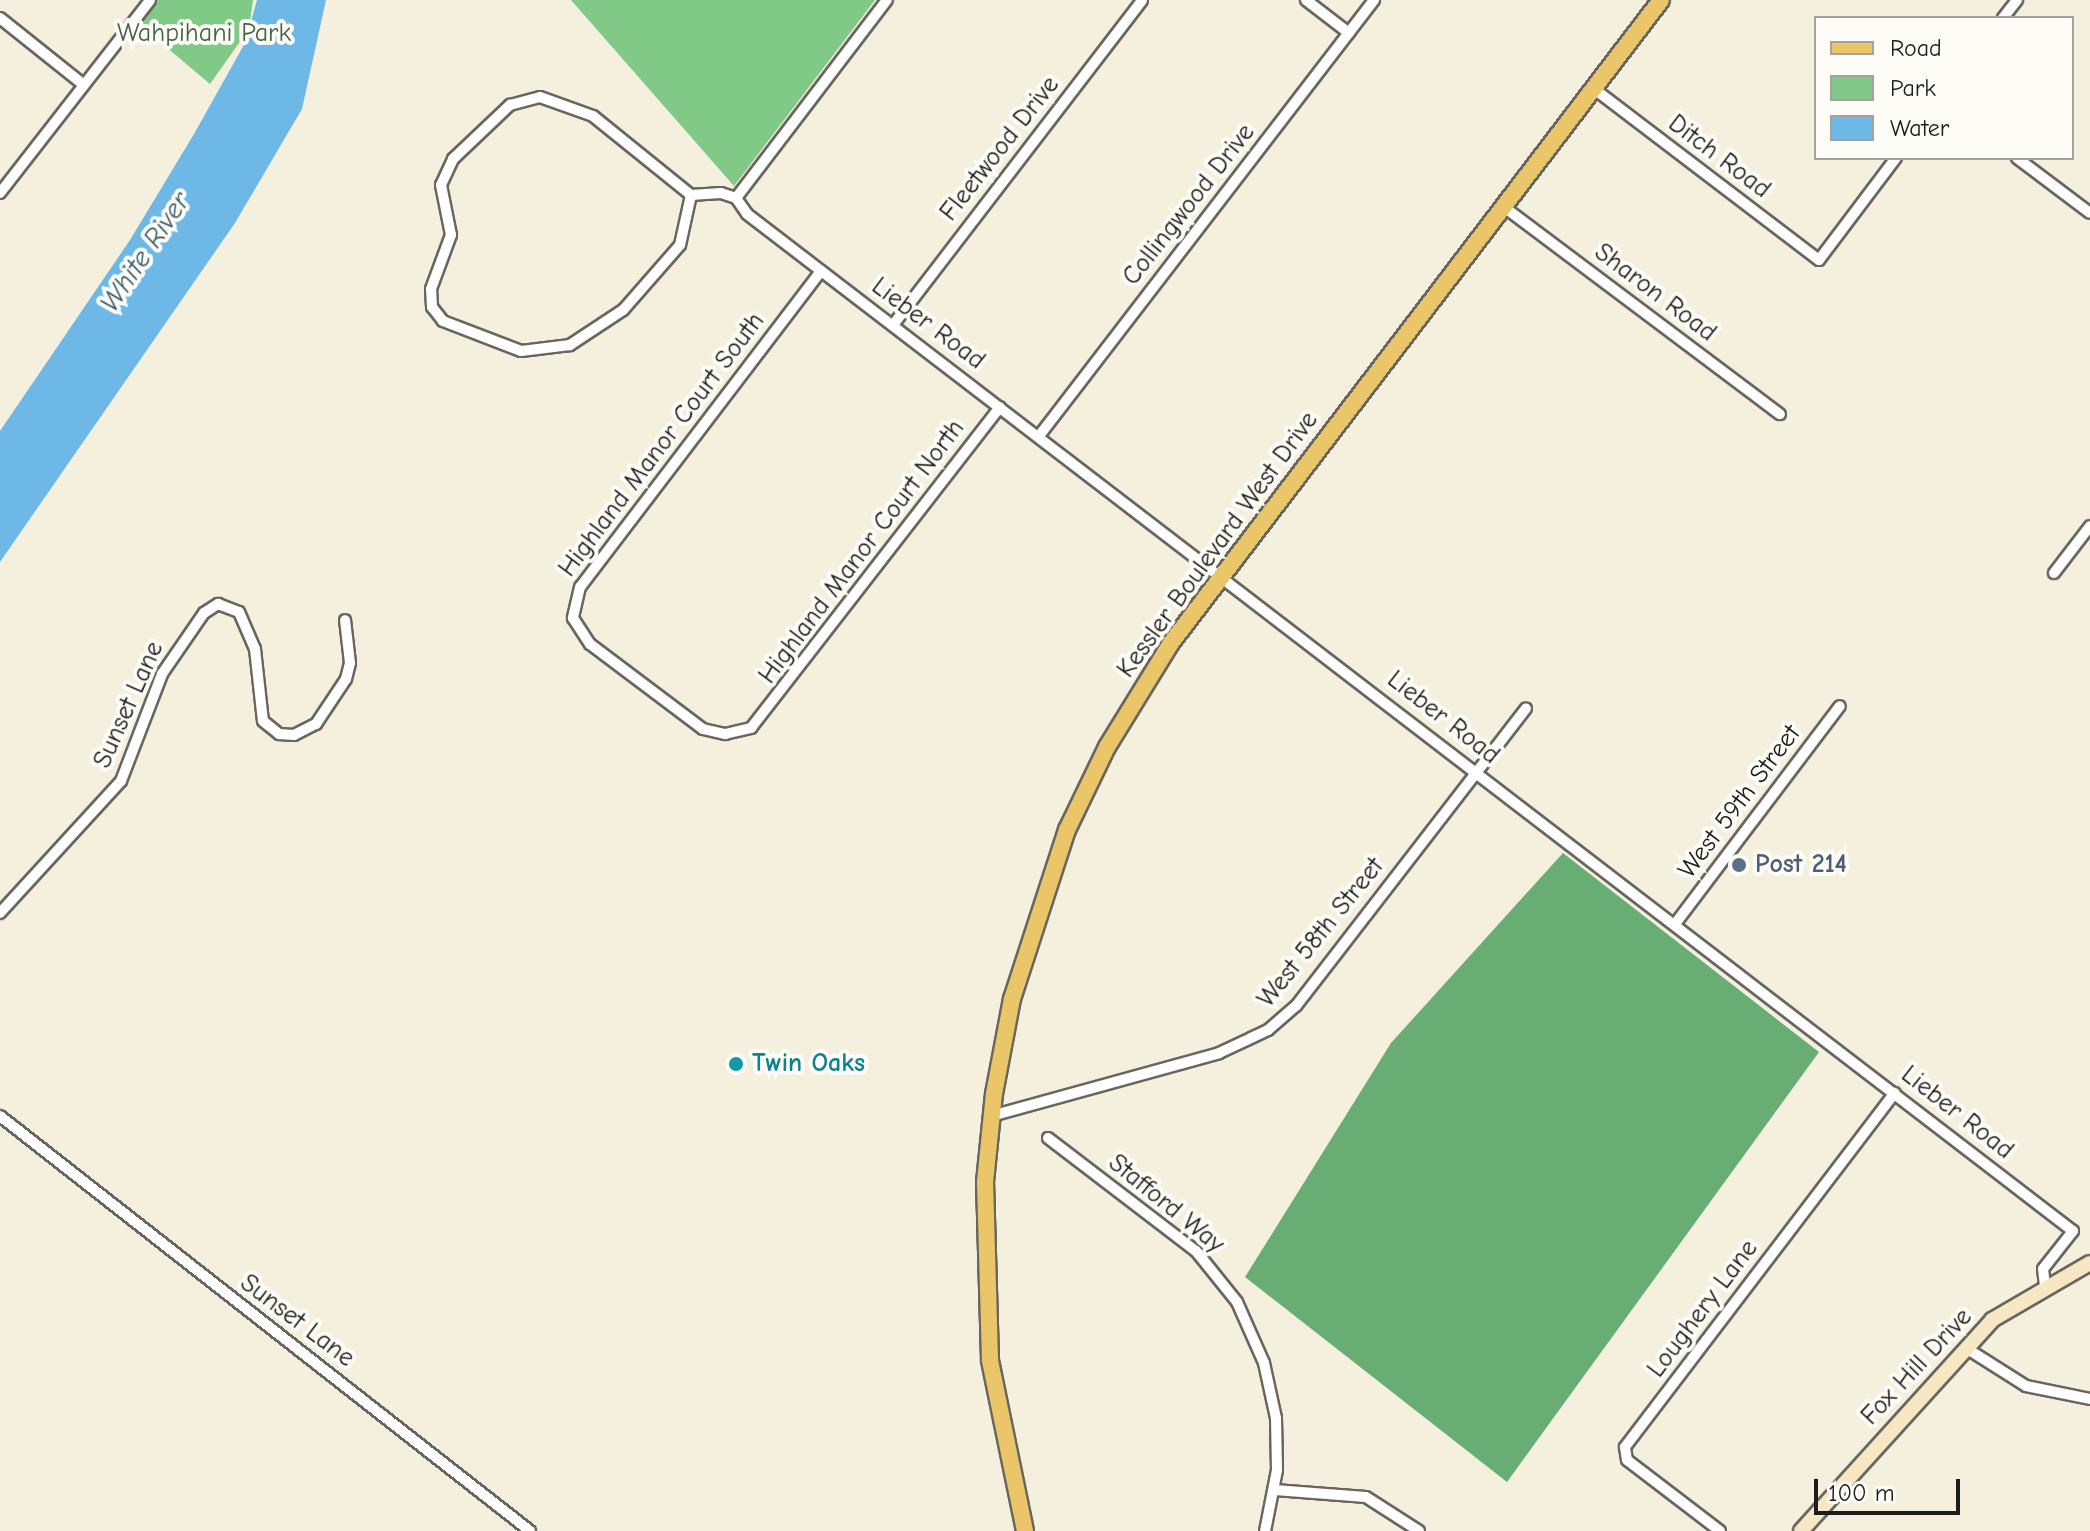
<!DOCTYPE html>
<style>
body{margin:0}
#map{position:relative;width:2090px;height:1531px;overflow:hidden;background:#f5f0dd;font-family:"Comic Neue",sans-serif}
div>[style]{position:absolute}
.green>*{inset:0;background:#80c986}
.forest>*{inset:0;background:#68ad73}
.water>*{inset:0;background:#6db8e6}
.roads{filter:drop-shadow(2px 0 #686660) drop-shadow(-2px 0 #686660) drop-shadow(0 2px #686660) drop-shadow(0 -2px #686660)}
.street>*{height:10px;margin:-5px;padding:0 5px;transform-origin:5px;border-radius:5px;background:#fff}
.secondary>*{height:14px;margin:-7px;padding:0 7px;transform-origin:7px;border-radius:7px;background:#f7e8c3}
.primary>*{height:16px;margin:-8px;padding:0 8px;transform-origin:8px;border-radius:8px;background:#ebc669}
.dots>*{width:22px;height:22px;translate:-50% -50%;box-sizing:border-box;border:4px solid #fdfcf7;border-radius:50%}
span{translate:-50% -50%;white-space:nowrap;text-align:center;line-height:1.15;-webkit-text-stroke:8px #fdfcf7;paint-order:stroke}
.park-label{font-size:26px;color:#446146}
.street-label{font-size:26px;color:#1c1c1c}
.service-label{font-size:26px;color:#4e5e75;font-weight:700}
.left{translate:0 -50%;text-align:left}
.culture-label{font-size:26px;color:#0d838f;font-weight:700}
.water-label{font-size:28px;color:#3c5a6d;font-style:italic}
.legend{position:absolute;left:1814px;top:16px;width:260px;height:144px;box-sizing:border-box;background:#fdfcf7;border:2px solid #a3a29f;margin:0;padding:10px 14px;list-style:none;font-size:24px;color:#1c1c1c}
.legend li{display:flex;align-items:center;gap:16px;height:40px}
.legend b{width:40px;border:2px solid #a3a29f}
.scale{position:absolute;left:1814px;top:1479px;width:146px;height:36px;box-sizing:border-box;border:4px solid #1c1c1c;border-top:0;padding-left:10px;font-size:24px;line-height:28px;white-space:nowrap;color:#1c1c1c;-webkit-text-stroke:6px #fdfcf7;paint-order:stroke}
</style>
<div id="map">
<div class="green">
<i style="clip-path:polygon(150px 0,253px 0,249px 29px,210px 84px,134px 20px)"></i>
<i style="clip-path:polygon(571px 0,875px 0,734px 186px)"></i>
</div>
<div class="forest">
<i style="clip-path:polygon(1563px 853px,1819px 1052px,1507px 1482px,1245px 1277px,1391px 1043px)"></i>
</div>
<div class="water">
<i style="clip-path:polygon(257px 0,326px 0,302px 109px,235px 223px,0 562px,0 431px,130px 240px,194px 134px,245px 43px)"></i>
</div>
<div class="roads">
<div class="street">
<i style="left:1306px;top:0;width:54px;rotate:37.5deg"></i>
<i style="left:0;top:18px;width:107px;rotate:38.6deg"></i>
<i style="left:2003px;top:18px;width:23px;rotate:-52deg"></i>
<i style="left:1593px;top:88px;width:284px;rotate:37.3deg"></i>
<i style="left:1819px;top:260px;width:128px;rotate:-53deg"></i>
<i style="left:540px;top:97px;width:56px;rotate:19.7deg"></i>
<i style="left:593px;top:116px;width:126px;rotate:38.9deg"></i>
<i style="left:691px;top:195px;width:51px;rotate:102.4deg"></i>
<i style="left:680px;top:245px;width:86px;rotate:131.2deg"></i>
<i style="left:623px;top:310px;width:64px;rotate:146.6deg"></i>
<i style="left:570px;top:345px;width:49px;rotate:173deg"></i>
<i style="left:521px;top:351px;width:84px;rotate:-159deg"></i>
<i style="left:443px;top:321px;width:18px;rotate:-128deg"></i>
<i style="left:432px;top:307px;width:18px;rotate:-93deg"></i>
<i style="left:431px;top:289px;width:58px;rotate:-69.7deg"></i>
<i style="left:451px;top:235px;width:51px;rotate:-101.3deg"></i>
<i style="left:441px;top:185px;width:29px;rotate:-65deg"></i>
<i style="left:453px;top:159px;width:79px;rotate:-43.5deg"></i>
<i style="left:510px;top:105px;width:31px;rotate:-15deg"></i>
<i style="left:2017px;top:158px;width:91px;rotate:37deg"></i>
<i style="left:0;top:193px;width:244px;rotate:-52.1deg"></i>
<i style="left:691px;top:195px;width:30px;rotate:-4deg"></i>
<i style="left:721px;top:193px;width:16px;rotate:18deg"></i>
<i style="left:736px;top:198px;width:19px;rotate:55deg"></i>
<i style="left:747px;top:214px;width:1671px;rotate:37.49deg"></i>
<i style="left:2073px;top:1231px;width:48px;rotate:128.3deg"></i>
<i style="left:2043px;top:1269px;width:17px;rotate:83deg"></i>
<i style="left:736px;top:198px;width:249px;rotate:-52.7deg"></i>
<i style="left:1504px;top:207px;width:345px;rotate:36.9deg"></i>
<i style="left:821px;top:271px;width:397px;rotate:127.3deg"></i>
<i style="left:580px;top:587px;width:32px;rotate:103deg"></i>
<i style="left:573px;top:618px;width:31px;rotate:57deg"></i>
<i style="left:590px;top:644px;width:141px;rotate:37deg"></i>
<i style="left:703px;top:729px;width:23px;rotate:13deg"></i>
<i style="left:725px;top:734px;width:27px;rotate:-13deg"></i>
<i style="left:751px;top:728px;width:406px;rotate:-52.2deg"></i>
<i style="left:893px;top:325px;width:409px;rotate:-52.5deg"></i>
<i style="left:1039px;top:436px;width:550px;rotate:-52.46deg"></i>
<i style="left:2054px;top:573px;width:59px;rotate:-52.5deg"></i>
<i style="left:0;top:913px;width:179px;rotate:-47.5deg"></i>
<i style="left:121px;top:781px;width:115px;rotate:-69deg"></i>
<i style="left:162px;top:674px;width:74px;rotate:-55.5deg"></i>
<i style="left:204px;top:613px;width:17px;rotate:-33deg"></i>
<i style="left:218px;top:604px;width:22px;rotate:21deg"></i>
<i style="left:239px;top:612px;width:40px;rotate:66.6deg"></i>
<i style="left:255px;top:649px;width:72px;rotate:83.7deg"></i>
<i style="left:263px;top:721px;width:21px;rotate:39deg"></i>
<i style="left:279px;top:734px;width:15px;rotate:4deg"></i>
<i style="left:294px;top:735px;width:25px;rotate:-27deg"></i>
<i style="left:316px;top:724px;width:54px;rotate:-56.3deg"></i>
<i style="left:346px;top:679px;width:16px;rotate:-76deg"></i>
<i style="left:350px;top:663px;width:43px;rotate:-96.6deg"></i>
<i style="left:1675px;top:924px;width:273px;rotate:-52.9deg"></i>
<i style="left:0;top:1116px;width:673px;rotate:38.06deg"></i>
<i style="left:991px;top:1116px;width:237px;rotate:-15.4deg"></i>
<i style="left:1219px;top:1053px;width:54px;rotate:-25.1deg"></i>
<i style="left:1268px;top:1030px;width:37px;rotate:-41deg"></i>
<i style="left:1296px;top:1006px;width:376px;rotate:-52.3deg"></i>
<i style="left:1048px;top:1138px;width:186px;rotate:37.4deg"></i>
<i style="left:1196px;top:1251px;width:65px;rotate:51.2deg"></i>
<i style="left:1237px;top:1302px;width:67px;rotate:66.1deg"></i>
<i style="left:1264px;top:1363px;width:56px;rotate:77.7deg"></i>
<i style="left:1276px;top:1418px;width:52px;rotate:88.9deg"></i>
<i style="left:1277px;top:1470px;width:62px;rotate:101.1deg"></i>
<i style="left:1966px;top:1348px;width:71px;rotate:32.3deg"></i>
<i style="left:2026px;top:1386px;width:65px;rotate:11.5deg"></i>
<i style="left:1275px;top:1490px;width:91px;rotate:4.4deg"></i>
<i style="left:1366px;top:1497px;width:63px;rotate:32.7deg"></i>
<i style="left:1720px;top:1531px;width:117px;rotate:-142.6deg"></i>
<i style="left:1627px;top:1460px;width:13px;rotate:-99deg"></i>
<i style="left:1625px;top:1447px;width:445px;rotate:-52.7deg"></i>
</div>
<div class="secondary">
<i style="left:1801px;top:1531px;width:285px;rotate:-47.8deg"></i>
<i style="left:1992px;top:1320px;width:113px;rotate:-30.2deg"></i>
</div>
<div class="primary">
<i style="left:1025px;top:1531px;width:175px;rotate:-101.6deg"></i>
<i style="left:990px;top:1360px;width:178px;rotate:-91.6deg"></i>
<i style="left:985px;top:1182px;width:88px;rotate:-84.2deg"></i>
<i style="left:994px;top:1094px;width:97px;rotate:-79.3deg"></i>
<i style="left:1012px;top:999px;width:178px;rotate:-72deg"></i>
<i style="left:1067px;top:830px;width:92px;rotate:-64.3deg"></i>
<i style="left:1107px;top:747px;width:122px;rotate:-58.4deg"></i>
<i style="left:1171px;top:643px;width:808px;rotate:-52.69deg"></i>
</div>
</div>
<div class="dots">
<i style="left:1739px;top:865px;background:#5c6f8a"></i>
<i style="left:736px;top:1064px;background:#0f9aa8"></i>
</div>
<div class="park-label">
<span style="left:204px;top:34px">Wahpihani Park</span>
</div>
<div class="street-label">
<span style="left:1000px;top:149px;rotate:-52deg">Fleetwood Drive</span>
<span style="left:1719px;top:157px;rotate:37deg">Ditch Road</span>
<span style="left:1189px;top:205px;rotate:-52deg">Collingwood Drive</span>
<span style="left:1655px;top:293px;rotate:37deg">Sharon Road</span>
<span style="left:928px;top:324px;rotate:37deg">Lieber Road</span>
<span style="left:662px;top:445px;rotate:-53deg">Highland Manor Court South</span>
<span style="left:1218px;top:545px;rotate:-54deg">Kessler Boulevard West Drive</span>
<span style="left:862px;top:552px;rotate:-53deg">Highland Manor Court North</span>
<span style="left:129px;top:705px;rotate:-66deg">Sunset Lane</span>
<span style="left:1443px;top:718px;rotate:38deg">Lieber Road</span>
<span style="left:1740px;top:802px;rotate:-53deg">West 59th Street</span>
<span style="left:1321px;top:933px;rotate:-51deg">West 58th Street</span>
<span style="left:1957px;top:1113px;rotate:38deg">Lieber Road</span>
<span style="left:1166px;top:1204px;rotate:39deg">Stafford Way</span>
<span style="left:1703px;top:1309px;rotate:-53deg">Loughery Lane</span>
<span style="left:297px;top:1321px;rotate:37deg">Sunset Lane</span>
<span style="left:1917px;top:1367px;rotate:-47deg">Fox Hill Drive</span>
</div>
<div class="service-label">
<span class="left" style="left:1755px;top:865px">Post 214</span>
</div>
<div class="culture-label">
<span class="left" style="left:752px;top:1064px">Twin Oaks</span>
</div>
<div class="water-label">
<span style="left:145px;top:252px;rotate:-56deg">White River</span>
</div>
<ul class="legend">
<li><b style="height:10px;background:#ebc669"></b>Road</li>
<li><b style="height:22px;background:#80c986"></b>Park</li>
<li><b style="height:22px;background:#6db8e6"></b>Water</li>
</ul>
<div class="scale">100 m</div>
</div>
